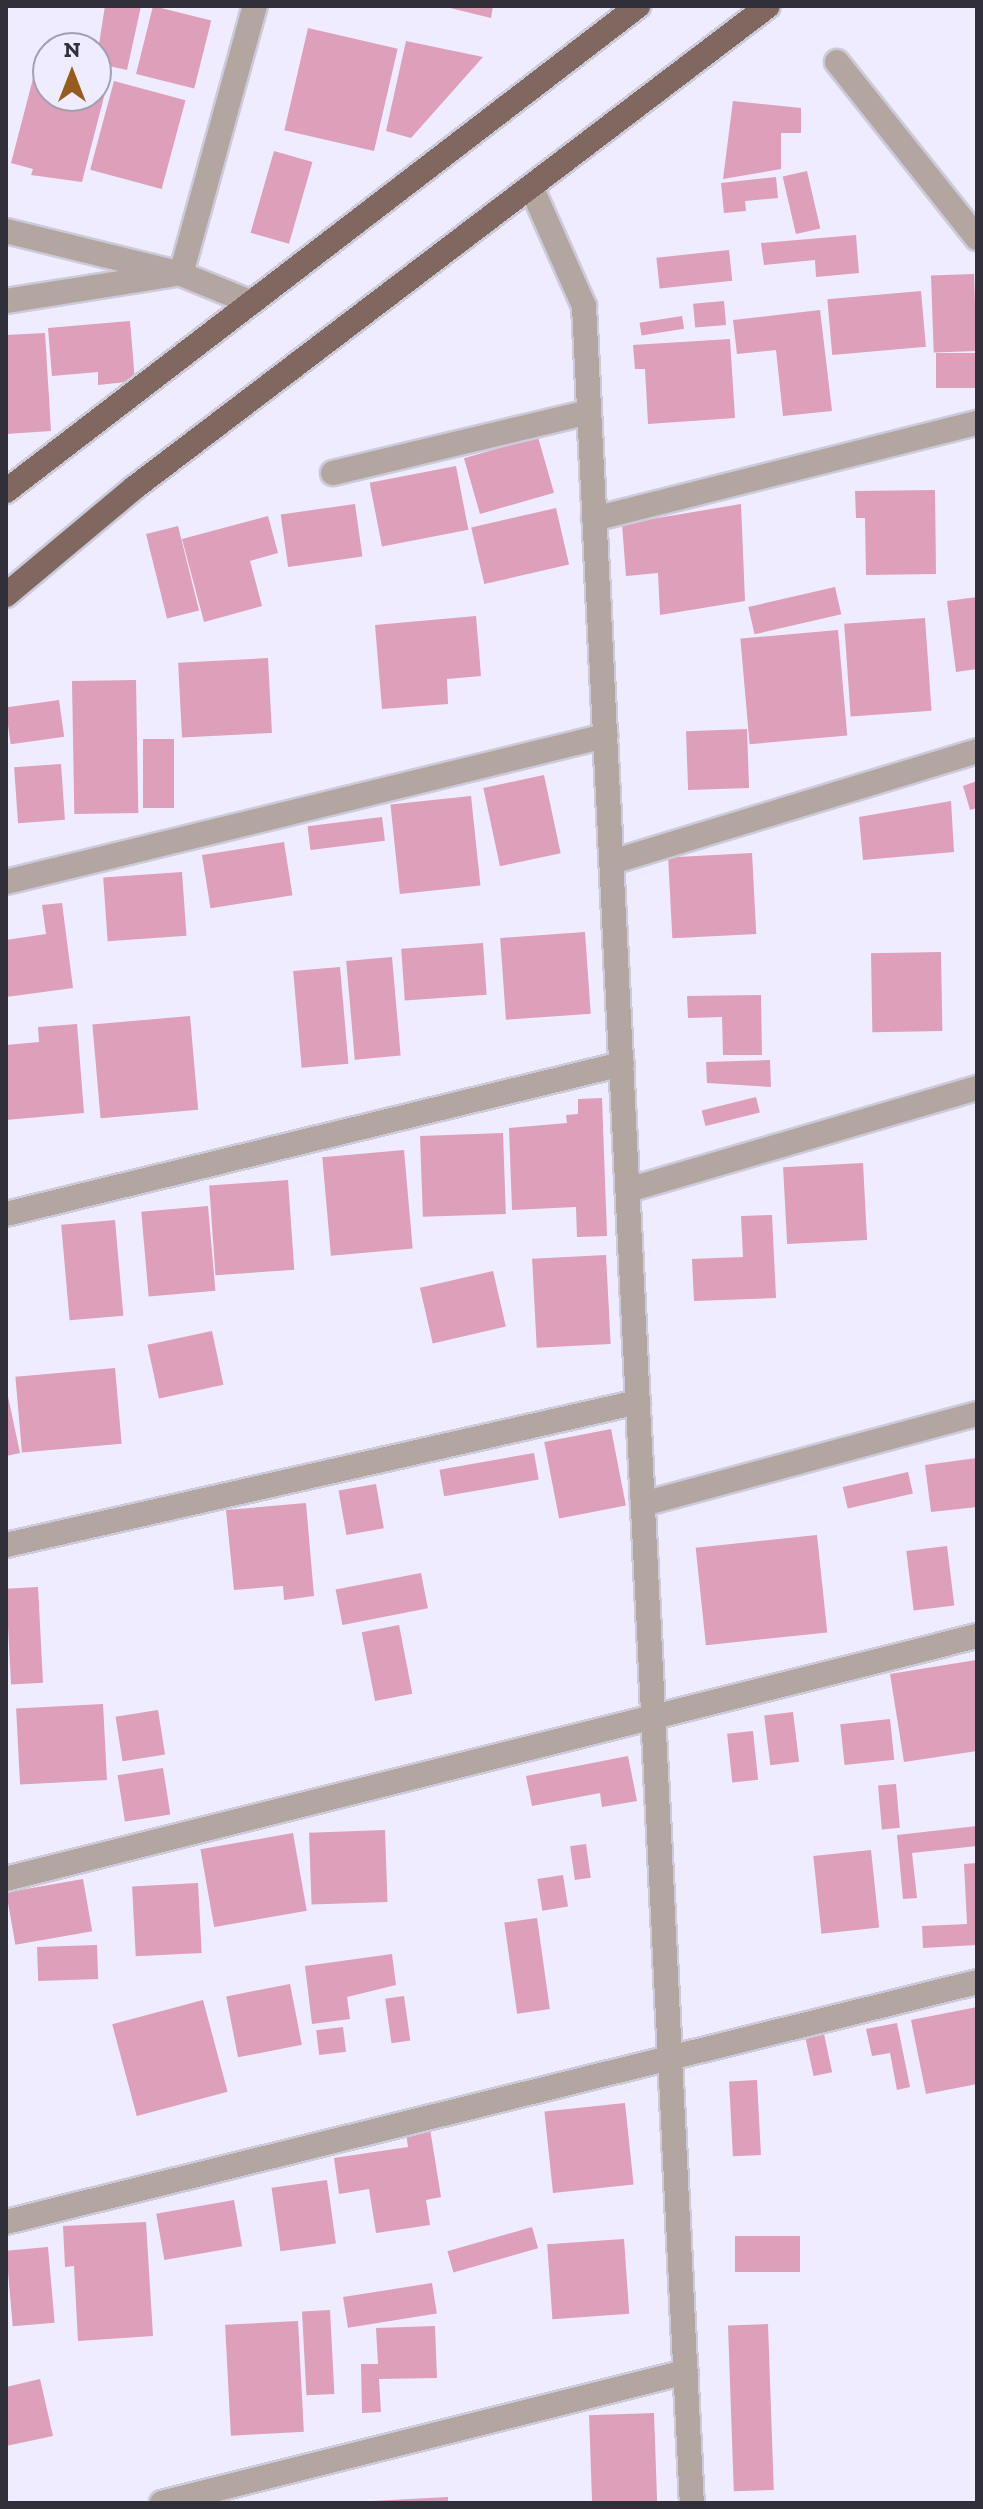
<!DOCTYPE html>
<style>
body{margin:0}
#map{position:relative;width:983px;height:2509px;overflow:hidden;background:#eeecfe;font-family:"Zilla Slab",serif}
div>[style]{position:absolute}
.building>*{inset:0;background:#dd9fb9;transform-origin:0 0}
.roads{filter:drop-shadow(2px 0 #cccadb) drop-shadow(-2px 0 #cccadb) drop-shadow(0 2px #cccadb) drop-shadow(0 -2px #cccadb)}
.minor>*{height:24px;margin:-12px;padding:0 12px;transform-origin:12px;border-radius:12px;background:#b3a5a0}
.major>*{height:24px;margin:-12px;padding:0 12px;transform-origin:12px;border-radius:12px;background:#806860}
span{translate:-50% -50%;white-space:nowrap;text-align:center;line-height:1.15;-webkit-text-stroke:6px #eeecfe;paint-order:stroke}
.frame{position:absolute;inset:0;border:8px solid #312f3a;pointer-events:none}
.north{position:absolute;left:32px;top:32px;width:80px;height:80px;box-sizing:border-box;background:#eeecfe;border:2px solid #a2a0b0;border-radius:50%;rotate:0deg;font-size:22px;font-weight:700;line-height:32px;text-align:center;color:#312f3a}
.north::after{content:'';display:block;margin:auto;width:28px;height:36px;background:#975c1d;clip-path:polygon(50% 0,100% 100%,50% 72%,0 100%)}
</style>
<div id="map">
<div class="building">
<i style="clip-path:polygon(105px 6px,141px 6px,127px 70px,96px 63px)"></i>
<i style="left:153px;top:6px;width:60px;height:70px;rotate:14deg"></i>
<i style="clip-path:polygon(442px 6px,493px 6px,491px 18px)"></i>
<i style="left:308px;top:28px;width:92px;height:105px;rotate:13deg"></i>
<i style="clip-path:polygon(406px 41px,483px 57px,411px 138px,386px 131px)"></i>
<i style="clip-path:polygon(35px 71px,48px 74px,48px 96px,106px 89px,82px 182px,31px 175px,33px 169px,11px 163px)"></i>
<i style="left:114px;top:81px;width:74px;height:92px;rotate:15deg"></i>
<i style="clip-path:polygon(733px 101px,801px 108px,801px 133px,781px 133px,781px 169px,723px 179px)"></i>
<i style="left:274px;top:151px;width:40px;height:85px;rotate:16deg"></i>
<i style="left:807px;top:171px;width:59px;height:25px;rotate:77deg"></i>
<i style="clip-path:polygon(776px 177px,778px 198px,745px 201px,746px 211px,724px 213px,721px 183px)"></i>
<i style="clip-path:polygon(856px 235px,859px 273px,816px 277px,815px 260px,764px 265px,761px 243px)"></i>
<i style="left:729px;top:250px;width:31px;height:73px;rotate:84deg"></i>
<i style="left:974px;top:274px;width:77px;height:43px;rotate:88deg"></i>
<i style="left:921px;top:291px;width:56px;height:94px;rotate:85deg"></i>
<i style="left:724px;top:301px;width:24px;height:31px;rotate:85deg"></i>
<i style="clip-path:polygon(820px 310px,832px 411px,783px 416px,776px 350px,737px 354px,733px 320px)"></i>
<i style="left:682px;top:316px;width:13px;height:43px;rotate:81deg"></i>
<i style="clip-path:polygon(130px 321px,135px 381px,98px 385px,98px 372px,52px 376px,48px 328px)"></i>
<i style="clip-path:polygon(45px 333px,51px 431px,6px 434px,6px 335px)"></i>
<i style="clip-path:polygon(730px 339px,735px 418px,648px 424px,645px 369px,635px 369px,633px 345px)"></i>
<i style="left:977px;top:353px;width:35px;height:41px;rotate:90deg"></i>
<i style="left:538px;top:437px;width:58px;height:77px;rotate:74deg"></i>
<i style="left:456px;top:466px;width:65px;height:88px;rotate:79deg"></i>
<i style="clip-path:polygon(935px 490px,936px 574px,866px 575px,865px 518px,856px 518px,855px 491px)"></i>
<i style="left:355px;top:504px;width:53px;height:75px;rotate:82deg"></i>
<i style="clip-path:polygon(741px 504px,745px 601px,660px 615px,658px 573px,626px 576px,622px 524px)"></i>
<i style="left:556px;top:508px;width:58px;height:87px;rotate:77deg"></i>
<i style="clip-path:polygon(268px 516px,278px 553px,250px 561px,262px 606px,204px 622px,182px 539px)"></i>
<i style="left:178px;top:526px;width:87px;height:33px;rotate:76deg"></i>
<i style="left:835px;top:587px;width:28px;height:89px;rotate:77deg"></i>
<i style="clip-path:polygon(977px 597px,977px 669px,956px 672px,947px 601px)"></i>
<i style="clip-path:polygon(476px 616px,481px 676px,447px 679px,448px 704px,382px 709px,375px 625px)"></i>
<i style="left:925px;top:618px;width:93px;height:81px;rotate:86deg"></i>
<i style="left:838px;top:630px;width:106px;height:98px;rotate:85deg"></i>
<i style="left:268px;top:658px;width:75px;height:90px;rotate:87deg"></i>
<i style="left:136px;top:680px;width:133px;height:64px;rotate:89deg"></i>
<i style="left:59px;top:700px;width:37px;height:54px;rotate:82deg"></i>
<i style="left:747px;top:729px;width:59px;height:61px;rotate:88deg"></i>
<i style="left:143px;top:739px;width:31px;height:69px"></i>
<i style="left:61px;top:764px;width:56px;height:47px;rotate:86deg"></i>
<i style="left:544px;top:775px;width:80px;height:62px;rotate:78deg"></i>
<i style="clip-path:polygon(977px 781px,977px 808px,970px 810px,963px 786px)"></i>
<i style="left:471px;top:796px;width:90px;height:81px;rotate:84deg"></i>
<i style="clip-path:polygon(951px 801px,954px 852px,863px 860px,859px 817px)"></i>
<i style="left:382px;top:817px;width:24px;height:75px;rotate:83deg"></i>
<i style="left:284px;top:842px;width:54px;height:83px;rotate:81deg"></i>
<i style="left:752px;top:853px;width:81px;height:84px;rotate:87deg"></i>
<i style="left:182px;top:872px;width:64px;height:79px;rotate:86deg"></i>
<i style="clip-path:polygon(62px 903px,73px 988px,6px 997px,6px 940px,46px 934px,42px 905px)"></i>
<i style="left:585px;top:932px;width:82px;height:85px;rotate:86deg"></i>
<i style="left:483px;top:943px;width:52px;height:82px;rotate:86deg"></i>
<i style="left:941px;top:952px;width:79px;height:70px;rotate:89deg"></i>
<i style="left:392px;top:957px;width:99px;height:46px;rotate:85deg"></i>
<i style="left:340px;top:967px;width:97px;height:47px;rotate:85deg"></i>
<i style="clip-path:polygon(761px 995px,762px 1055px,723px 1055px,722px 1017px,688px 1018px,687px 996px)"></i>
<i style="left:190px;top:1016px;width:94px;height:98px;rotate:85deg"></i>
<i style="clip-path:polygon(77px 1024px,84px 1113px,6px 1120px,6px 1045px,39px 1042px,38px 1027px)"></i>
<i style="clip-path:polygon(770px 1060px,771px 1087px,707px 1083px,706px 1062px)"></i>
<i style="left:756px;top:1097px;width:16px;height:56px;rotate:76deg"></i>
<i style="clip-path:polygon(602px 1098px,607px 1236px,577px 1237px,576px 1207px,512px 1210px,509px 1128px,567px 1123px,566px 1115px,578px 1114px,578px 1099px)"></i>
<i style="left:503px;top:1133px;width:81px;height:83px;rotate:88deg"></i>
<i style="left:404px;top:1150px;width:99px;height:82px;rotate:85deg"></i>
<i style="left:863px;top:1163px;width:77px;height:80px;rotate:87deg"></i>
<i style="left:288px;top:1180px;width:90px;height:79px;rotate:86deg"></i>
<i style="left:208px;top:1206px;width:85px;height:67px;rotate:85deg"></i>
<i style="clip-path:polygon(772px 1215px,776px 1298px,694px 1301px,692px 1259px,743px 1257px,741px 1216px)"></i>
<i style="left:115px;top:1220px;width:96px;height:54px;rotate:85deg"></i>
<i style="left:606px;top:1255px;width:89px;height:74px;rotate:87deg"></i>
<i style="left:493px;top:1271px;width:57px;height:75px;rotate:77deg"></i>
<i style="left:212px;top:1331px;width:55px;height:66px;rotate:78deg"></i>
<i style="left:115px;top:1368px;width:76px;height:100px;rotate:85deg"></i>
<i style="clip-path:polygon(7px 1392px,20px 1453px,6px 1456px,6px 1393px)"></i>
<i style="left:611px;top:1429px;width:78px;height:68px;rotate:79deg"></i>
<i style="left:534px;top:1453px;width:27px;height:96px;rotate:80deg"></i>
<i style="clip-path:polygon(977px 1458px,977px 1507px,931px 1512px,925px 1465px)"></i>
<i style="left:908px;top:1472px;width:22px;height:67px;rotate:77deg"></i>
<i style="left:376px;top:1484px;width:45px;height:38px;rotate:80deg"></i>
<i style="clip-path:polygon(306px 1503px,314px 1596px,284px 1600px,283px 1586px,234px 1590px,226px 1510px)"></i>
<i style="left:817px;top:1535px;width:98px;height:122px;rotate:84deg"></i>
<i style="left:947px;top:1546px;width:60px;height:41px;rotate:83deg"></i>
<i style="left:421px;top:1573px;width:36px;height:87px;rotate:79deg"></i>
<i style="left:38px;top:1587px;width:96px;height:32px;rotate:87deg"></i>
<i style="left:399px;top:1625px;width:70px;height:38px;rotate:79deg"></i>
<i style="clip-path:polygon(976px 1660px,977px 1751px,904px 1762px,890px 1674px)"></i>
<i style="left:103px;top:1704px;width:76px;height:87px;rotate:87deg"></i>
<i style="left:158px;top:1710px;width:45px;height:43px;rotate:81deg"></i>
<i style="left:793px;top:1712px;width:50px;height:29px;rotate:83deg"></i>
<i style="left:890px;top:1719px;width:41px;height:50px;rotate:84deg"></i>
<i style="left:753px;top:1731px;width:49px;height:26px;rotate:84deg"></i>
<i style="clip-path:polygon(628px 1756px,637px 1801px,602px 1807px,600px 1793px,532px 1806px,526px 1776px)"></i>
<i style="left:163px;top:1768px;width:47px;height:46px;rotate:81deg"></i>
<i style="left:896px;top:1784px;width:44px;height:18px;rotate:85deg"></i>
<i style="clip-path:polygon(977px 1826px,977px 1846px,912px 1853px,917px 1898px,903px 1899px,897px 1835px)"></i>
<i style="left:385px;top:1830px;width:72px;height:76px;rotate:88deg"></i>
<i style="left:293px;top:1833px;width:79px;height:94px;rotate:80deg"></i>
<i style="left:586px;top:1844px;width:34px;height:16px;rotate:82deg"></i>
<i style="left:871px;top:1850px;width:78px;height:58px;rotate:84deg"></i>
<i style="clip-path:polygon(977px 1863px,977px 1945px,923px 1948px,922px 1926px,967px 1924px,964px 1864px)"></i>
<i style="left:563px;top:1875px;width:32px;height:26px;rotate:81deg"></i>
<i style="left:83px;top:1879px;width:53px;height:78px;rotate:80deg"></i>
<i style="left:198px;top:1883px;width:70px;height:66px;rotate:87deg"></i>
<i style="left:537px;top:1918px;width:92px;height:33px;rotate:82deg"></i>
<i style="left:97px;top:1945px;width:34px;height:60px;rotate:88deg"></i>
<i style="clip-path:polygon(392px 1954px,396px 1985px,347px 1997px,350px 2019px,312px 2024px,305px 1966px)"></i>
<i style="left:290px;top:1984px;width:62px;height:65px;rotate:79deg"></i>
<i style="left:404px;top:1996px;width:45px;height:19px;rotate:82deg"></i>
<i style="left:203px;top:2000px;width:95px;height:94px;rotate:75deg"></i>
<i style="clip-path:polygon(977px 2007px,977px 2084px,926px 2094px,911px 2020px)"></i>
<i style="clip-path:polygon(897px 2023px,910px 2087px,897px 2090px,890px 2053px,872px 2056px,866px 2029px)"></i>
<i style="left:343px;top:2027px;width:25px;height:27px;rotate:83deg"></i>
<i style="left:824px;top:2034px;width:39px;height:19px;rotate:78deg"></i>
<i style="left:757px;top:2080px;width:75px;height:28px;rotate:87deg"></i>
<i style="left:625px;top:2103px;width:82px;height:81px;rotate:84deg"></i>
<i style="clip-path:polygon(430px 2129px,441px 2197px,426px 2200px,430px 2225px,376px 2233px,369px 2189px,339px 2194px,334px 2158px,408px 2147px,406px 2132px)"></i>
<i style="left:327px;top:2180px;width:64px;height:56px;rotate:82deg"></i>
<i style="left:234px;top:2200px;width:47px;height:79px;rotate:80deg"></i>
<i style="clip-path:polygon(146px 2222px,153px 2336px,78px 2341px,74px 2266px,65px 2267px,63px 2226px)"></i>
<i style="left:532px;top:2227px;width:22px;height:88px;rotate:74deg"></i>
<i style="left:735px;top:2236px;width:65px;height:36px"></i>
<i style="left:624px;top:2239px;width:75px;height:77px;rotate:86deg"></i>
<i style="left:48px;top:2247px;width:76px;height:42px;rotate:85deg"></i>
<i style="left:432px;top:2283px;width:31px;height:90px;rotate:81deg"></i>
<i style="left:330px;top:2310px;width:84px;height:28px;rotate:87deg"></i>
<i style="left:298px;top:2321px;width:111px;height:73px;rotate:87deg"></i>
<i style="left:768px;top:2324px;width:166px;height:40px;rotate:88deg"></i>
<i style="clip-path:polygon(435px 2326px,437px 2378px,379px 2379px,381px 2412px,362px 2413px,361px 2364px,378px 2364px,376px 2328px)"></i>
<i style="clip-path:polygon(40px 2379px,53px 2436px,6px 2446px,6px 2387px)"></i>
<i style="left:654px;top:2413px;width:90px;height:65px;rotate:88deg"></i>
<i style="clip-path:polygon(448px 2497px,448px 2503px,372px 2503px,372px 2501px)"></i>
</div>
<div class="roads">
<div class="minor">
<i style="left:837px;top:62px;width:225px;rotate:51.5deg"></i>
<i style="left:533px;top:191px;width:126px;rotate:66.1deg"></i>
<i style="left:584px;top:306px;width:2200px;rotate:87.19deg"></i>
<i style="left:6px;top:231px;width:180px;rotate:13.8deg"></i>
<i style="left:181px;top:274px;width:74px;rotate:22.1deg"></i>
<i style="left:181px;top:274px;width:278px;rotate:-74.6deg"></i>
<i style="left:6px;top:301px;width:167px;rotate:-9deg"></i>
<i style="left:333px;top:473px;width:263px;rotate:-13.4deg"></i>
<i style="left:594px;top:519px;width:395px;rotate:-14.1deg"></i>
<i style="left:612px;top:862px;width:382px;rotate:-16.9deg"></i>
<i style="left:6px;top:882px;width:617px;rotate:-13.7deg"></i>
<i style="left:628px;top:1190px;width:364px;rotate:-16.3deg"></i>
<i style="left:6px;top:1214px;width:634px;rotate:-13.69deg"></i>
<i style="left:643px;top:1504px;width:346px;rotate:-15.1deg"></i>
<i style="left:6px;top:1545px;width:648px;rotate:-12.75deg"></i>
<i style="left:6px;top:1879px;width:1001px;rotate:-14.05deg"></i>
<i style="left:6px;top:2222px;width:1000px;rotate:-13.88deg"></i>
<i style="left:162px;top:2503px;width:540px;rotate:-14.04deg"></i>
</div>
<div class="major">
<i style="left:6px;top:491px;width:797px;rotate:-37.5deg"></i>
<i style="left:6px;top:595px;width:167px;rotate:-39.9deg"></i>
<i style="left:134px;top:488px;width:796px;rotate:-37.24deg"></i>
</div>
</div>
<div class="frame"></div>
<div class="north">N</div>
</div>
